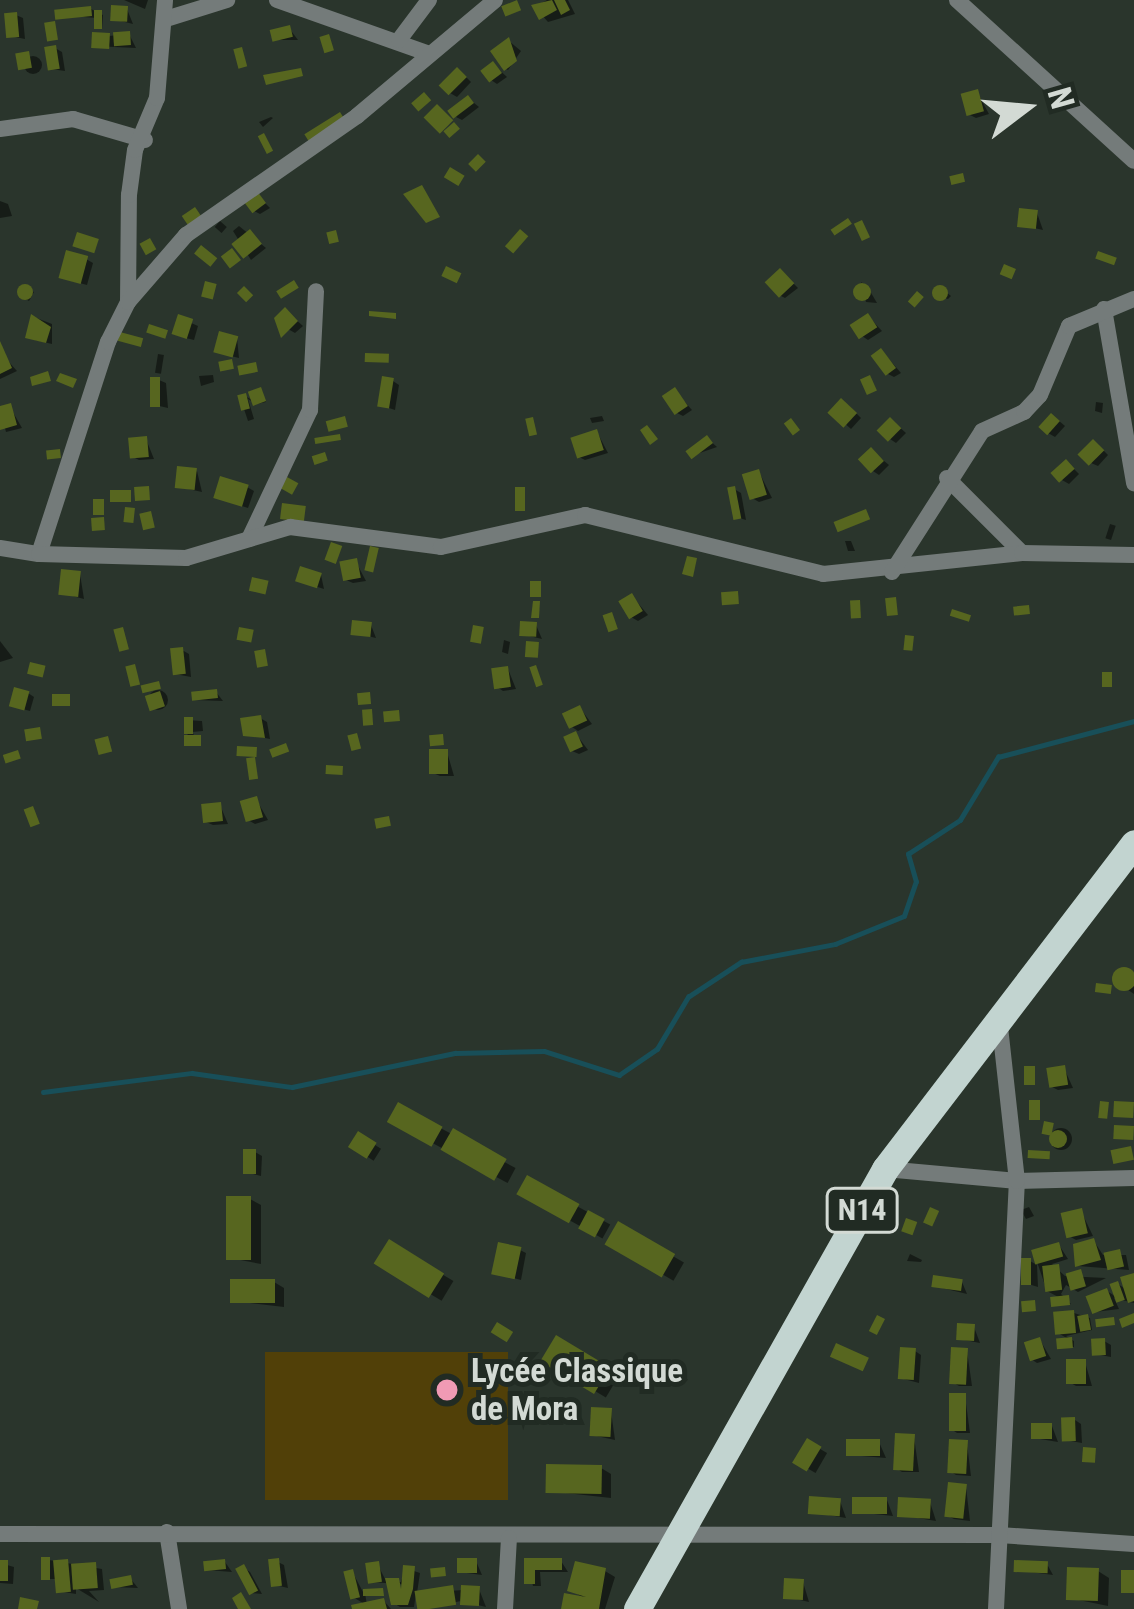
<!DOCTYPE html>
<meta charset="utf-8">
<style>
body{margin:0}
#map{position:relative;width:1134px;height:1609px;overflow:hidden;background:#2a352c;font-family:"Roboto Condensed",sans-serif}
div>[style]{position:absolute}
.green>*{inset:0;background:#514008;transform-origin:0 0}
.shadow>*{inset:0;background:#0007;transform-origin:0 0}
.round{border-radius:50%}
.stream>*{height:4.5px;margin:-2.25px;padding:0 2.25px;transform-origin:2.25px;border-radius:2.25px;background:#184f59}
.building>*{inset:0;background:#57661f;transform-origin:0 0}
.minor>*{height:16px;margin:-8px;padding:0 8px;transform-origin:8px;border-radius:8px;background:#747b7a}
.trunk>*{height:27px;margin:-13.5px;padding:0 13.5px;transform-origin:13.5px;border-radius:13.5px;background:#c2d4d0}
.dots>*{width:33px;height:33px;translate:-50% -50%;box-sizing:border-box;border:6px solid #212b23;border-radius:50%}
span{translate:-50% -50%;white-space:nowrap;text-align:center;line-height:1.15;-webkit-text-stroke:10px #212b23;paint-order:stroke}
.shield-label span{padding:3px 9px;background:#212b23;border:3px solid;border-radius:9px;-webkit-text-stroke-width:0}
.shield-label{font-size:30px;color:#d3dad4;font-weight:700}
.poi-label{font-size:33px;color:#d3dad4;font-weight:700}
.left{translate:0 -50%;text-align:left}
.north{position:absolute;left:966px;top:48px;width:120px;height:120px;-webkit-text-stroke:9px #212b23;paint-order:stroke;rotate:74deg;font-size:33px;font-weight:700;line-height:48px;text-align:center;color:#d3dad4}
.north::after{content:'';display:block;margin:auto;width:42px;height:54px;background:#d3dad4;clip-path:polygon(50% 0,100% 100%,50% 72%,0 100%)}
</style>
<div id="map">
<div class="green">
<i style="left:265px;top:1352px;width:243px;height:148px"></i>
</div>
<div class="shadow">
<i style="clip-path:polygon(124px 0,148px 0,145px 9px)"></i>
<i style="clip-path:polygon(547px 0,568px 0,575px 14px,548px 22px,535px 7px)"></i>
<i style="clip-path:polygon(91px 9px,103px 15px,102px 29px,97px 18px,57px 15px)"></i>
<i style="clip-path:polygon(127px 9px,133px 24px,113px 19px)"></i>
<i style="clip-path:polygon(16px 15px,23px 18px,25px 39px,10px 36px)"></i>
<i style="clip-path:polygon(289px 28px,298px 40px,276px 40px)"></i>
<i style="clip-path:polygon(129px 34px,136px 48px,93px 46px,109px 36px)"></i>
<i style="clip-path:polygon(509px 41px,521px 51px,508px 70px,506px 69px)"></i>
<i style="clip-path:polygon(55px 48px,62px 52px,65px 71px,51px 69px)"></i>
<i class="round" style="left:24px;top:56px;width:18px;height:18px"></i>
<i style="clip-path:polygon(494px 65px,507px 77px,497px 84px,491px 80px)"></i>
<i style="clip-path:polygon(464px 75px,471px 82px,457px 97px,450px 93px)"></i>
<i style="clip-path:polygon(977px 92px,989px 114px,976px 118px,970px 115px)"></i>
<i style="clip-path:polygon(468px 98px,479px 107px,462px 120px,456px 117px)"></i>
<i style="clip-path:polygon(273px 118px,263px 127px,259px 122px,271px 117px)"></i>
<i style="clip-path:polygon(257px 195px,270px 208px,260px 214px,254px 211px)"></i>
<i style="clip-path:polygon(0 201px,8px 204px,12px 216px,0 218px)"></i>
<i style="clip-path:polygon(1037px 213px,1043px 230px,1021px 225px)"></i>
<i style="left:220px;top:221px;width:9px;height:8px;rotate:41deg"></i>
<i style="clip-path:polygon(239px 226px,266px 248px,251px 260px,233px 231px)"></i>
<i style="clip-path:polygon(86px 259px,93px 263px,87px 285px,68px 280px)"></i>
<i style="clip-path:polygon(781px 271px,798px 288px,785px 298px,779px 295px)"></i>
<i style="clip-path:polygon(861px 282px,867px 286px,877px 303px,866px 302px)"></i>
<i style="clip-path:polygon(22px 286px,34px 292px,29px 301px,22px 297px)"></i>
<i style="clip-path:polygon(940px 287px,951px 296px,948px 299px,935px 295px)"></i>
<i style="clip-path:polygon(286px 311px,303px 326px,295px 333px,288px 329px)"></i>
<i style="clip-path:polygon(868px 316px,882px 331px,868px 340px,862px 336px)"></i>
<i style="clip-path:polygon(34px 317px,52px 324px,52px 344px,35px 340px)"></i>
<i style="clip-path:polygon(180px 318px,198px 326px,194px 340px,182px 337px)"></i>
<i style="clip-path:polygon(237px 338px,239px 358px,223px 354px)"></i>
<i style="clip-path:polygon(882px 351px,901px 373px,894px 377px,888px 374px)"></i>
<i style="clip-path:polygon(0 352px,17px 371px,0 379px)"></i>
<i style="left:158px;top:354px;width:6px;height:19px;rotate:9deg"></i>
<i style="clip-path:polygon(213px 375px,214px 382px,201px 386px,199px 376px)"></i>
<i style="clip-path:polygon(159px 380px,166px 383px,168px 408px,155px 405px)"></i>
<i style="clip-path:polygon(393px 381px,399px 385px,395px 410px,380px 405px)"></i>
<i style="clip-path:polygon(261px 390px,266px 402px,257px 404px,248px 399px,254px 419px,248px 421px,240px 397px,245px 396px,254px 401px)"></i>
<i style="clip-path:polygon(675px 391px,692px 410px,683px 416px,677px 413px)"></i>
<i style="clip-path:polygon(1096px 402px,1103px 403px,1102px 413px,1095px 411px)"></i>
<i style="clip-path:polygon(848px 405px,861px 418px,851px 429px,832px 412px)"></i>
<i style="clip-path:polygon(10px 407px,22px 428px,6px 432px,0 409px)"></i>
<i style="clip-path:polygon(602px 416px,604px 421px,592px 423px,590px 418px)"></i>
<i style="clip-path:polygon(1058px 420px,1065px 426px,1055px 437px,1048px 433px)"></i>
<i style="clip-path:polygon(897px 425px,906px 433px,896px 443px,890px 439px)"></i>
<i style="clip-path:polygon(597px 432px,608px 453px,585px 460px,579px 457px)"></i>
<i style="clip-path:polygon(707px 438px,717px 447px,691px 456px)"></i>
<i style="clip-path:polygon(146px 439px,154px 459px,139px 460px,133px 457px)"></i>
<i style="clip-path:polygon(1100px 447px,1108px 455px,1098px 466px,1091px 463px)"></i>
<i style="clip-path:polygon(872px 451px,889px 465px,879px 475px,873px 471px)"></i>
<i style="clip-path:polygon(1072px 467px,1079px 474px,1069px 484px,1062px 480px)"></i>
<i style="clip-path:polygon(197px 471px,202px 492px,179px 487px)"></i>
<i style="clip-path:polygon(759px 472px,772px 498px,759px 502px,752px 498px)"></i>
<i style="clip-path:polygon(247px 487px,254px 491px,248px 508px,223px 500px)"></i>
<i style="clip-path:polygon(734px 489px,741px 493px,746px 520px,736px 517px)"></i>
<i style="left:1110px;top:524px;width:6px;height:15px;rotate:18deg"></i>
<i style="clip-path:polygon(845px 541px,851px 541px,855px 551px,848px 551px)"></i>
<i style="clip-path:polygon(356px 562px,366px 581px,353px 583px,346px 580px)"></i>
<i style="clip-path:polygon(80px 574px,84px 599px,61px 593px)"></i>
<i style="clip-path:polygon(321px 575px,324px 589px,305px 583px)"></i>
<i style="clip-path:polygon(632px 596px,648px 615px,638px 621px,631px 617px)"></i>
<i style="clip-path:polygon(371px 625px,376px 638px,354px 633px)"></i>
<i style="clip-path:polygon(536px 625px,542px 639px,521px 634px)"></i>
<i style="clip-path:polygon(504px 640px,510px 642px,508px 654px,502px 652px)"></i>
<i style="clip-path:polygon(0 641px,13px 658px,0 662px)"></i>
<i style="clip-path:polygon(182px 650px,189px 654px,191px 677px,175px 674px)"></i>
<i style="clip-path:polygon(508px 669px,516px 689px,503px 691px,497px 687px)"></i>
<i class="round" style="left:148px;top:690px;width:20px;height:20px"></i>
<i style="clip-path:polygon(216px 692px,223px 701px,195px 700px)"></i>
<i style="clip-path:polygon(28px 693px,34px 697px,30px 711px,19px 708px)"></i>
<i style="clip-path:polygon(580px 708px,592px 724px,578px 731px,572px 727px)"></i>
<i style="clip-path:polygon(260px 718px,267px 722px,270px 739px,246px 734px)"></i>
<i style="clip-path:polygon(187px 720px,202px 721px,203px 731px,192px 732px,201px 746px,188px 745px)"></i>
<i style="clip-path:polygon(576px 734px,588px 750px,579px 754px,572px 751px)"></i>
<i style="clip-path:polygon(447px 752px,454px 776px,440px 776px,433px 773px)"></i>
<i style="clip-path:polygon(256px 799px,268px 820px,255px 824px,248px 820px)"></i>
<i style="clip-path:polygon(220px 805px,228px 824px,213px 825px,206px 822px)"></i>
<i style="clip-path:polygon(1125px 968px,1134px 974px,1134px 994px,1115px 981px)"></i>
<i style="clip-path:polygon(1064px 1068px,1073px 1088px,1058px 1090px,1052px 1087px)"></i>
<i style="left:399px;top:1106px;width:132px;height:17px;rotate:28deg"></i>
<i class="round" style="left:1050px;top:1128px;width:22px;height:22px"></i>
<i style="left:359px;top:1135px;width:26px;height:14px;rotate:32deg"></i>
<i style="clip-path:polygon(255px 1152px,262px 1156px,261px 1176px,245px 1172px)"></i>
<i style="left:528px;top:1179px;width:94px;height:16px;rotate:29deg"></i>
<i style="clip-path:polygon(250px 1199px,261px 1205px,261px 1264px,230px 1258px)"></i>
<i style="clip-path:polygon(1029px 1207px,1034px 1216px,1026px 1219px,1021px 1210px)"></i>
<i style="clip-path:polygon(1081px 1211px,1093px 1236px,1076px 1240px,1069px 1236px)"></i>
<i style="left:619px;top:1225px;width:75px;height:21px;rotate:30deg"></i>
<i style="clip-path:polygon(1094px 1241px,1103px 1255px,1126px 1255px,1129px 1270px,1078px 1266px)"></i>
<i style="left:390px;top:1243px;width:74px;height:23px;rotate:31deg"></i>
<i style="clip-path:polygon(1059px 1245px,1068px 1259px,1052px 1264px,1065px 1276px,1106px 1278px,1078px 1292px,1066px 1285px,1061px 1294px,1071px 1304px,1056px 1306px,1062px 1299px,1047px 1291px,1037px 1262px)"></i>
<i style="clip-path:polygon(520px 1250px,526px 1253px,521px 1280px,495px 1273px)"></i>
<i style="clip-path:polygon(910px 1254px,922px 1260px,921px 1262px,907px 1261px)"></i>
<i style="clip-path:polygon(1030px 1261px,1037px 1265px,1038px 1287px,1025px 1283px)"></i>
<i style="clip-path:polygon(1134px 1276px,1134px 1303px,1114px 1298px,1119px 1309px,1095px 1312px,1107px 1291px,1118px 1298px,1118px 1284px,1127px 1290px)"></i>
<i style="clip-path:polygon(274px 1282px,284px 1288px,284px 1307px,233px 1301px)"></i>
<i style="clip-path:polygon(962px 1282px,967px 1294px,934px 1286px)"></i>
<i style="clip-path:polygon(1074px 1313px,1090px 1318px,1092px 1330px,1066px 1336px,1074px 1341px,1074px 1347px,1062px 1348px,1070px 1340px,1058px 1333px)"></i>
<i style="clip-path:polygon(974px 1327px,980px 1343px,959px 1339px)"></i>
<i style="left:557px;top:1339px;width:72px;height:25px;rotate:31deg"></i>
<i style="clip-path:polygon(1040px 1340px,1051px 1359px,1037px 1363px,1031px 1359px)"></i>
<i style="clip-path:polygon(1104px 1341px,1111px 1345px,1111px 1357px,1095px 1354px)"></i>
<i style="clip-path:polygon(915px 1351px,921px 1355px,919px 1383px,900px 1378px)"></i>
<i style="clip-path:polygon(967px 1351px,972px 1386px,959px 1386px,952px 1382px)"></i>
<i style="clip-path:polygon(1085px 1362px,1092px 1386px,1076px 1386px,1069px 1382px)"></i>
<i style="clip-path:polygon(965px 1396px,970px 1433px,957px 1433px,951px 1429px)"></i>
<i style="clip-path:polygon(611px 1411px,615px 1440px,592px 1435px)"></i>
<i style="clip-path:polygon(1075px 1420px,1081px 1424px,1082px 1443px,1065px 1440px)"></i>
<i style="clip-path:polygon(1052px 1426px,1058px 1442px,1034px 1438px)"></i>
<i style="clip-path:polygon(914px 1437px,919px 1472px,902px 1472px,896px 1468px)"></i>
<i style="left:808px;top:1442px;width:22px;height:23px;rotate:30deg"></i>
<i style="clip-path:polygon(879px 1442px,886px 1458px,849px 1455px)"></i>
<i style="clip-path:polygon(967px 1443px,971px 1476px,956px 1475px,950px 1471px)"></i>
<i style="clip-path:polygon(601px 1468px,611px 1474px,611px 1498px,548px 1491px)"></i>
<i style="clip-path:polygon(966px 1487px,970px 1521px,954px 1519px,948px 1516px)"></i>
<i style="clip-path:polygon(887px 1500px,893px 1516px,855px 1512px)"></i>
<i style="clip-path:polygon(840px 1501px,846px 1518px,811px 1512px)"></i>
<i style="clip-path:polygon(930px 1502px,936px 1521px,900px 1515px)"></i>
<i style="clip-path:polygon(49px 1560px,102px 1569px,104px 1590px,89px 1591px,99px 1602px,76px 1588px,76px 1594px,58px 1591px,57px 1579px,47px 1579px)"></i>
<i style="clip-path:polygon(476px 1561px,482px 1575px,459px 1572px)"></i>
<i style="clip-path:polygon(527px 1561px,561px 1561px,568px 1572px,540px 1572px,541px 1586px,533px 1586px)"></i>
<i style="clip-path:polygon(225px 1562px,232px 1572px,207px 1570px)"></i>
<i style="clip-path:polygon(278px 1562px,284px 1565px,288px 1588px,275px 1585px)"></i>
<i style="clip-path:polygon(0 1563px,14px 1567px,13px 1584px,0 1583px)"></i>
<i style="clip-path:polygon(1047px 1564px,1053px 1575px,1016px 1570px)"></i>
<i style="clip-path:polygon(378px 1565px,386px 1581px,401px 1582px,405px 1568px,420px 1573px,417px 1593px,479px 1589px,486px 1607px,461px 1601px,421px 1609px,416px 1593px,414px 1607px,400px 1607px,395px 1604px,411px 1585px,371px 1582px)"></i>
<i style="clip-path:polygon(244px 1568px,250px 1572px,262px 1594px,251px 1593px)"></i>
<i style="clip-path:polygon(605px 1571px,615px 1577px,605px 1609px,564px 1608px,587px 1600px,571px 1590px)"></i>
<i style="clip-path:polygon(1098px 1571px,1109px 1578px,1108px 1606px,1069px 1598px)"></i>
<i style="clip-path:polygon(353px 1573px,363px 1592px,385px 1593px,365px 1593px,367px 1605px,384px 1601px,391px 1609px,355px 1609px,366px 1605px,353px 1597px)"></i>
<i style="clip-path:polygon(130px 1578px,138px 1588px,113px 1587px)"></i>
<i style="clip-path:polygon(803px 1582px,809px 1602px,787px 1597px)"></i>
</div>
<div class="stream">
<i style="left:43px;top:1092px;width:150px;rotate:-7.3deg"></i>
<i style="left:192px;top:1073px;width:101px;rotate:8deg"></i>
<i style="left:292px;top:1087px;width:167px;rotate:-11.8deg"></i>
<i style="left:455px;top:1053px;width:89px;rotate:-1.3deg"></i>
<i style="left:544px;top:1051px;width:79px;rotate:17.7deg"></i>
<i style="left:619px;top:1075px;width:46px;rotate:-34.4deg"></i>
<i style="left:657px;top:1049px;width:61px;rotate:-59.2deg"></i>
<i style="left:688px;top:997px;width:64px;rotate:-33.4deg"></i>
<i style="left:741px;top:962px;width:96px;rotate:-10.8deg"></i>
<i style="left:835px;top:944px;width:74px;rotate:-22.1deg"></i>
<i style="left:904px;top:916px;width:36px;rotate:-71deg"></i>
<i style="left:916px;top:882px;width:29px;rotate:-106deg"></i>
<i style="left:908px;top:854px;width:62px;rotate:-33.2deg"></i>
<i style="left:960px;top:820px;width:74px;rotate:-58.9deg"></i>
<i style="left:998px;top:757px;width:141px;rotate:-14.8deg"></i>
</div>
<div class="building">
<i style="left:517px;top:0;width:11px;height:17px;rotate:68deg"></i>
<i style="clip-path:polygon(552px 0,557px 10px,539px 20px,531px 5px)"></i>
<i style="clip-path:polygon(554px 0,565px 0,570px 10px,561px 15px)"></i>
<i style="left:111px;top:5px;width:17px;height:16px;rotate:3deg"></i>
<i style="left:91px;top:6px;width:10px;height:37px;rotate:84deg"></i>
<i style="left:94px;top:10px;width:8px;height:19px"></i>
<i style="left:17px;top:12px;width:25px;height:13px;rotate:85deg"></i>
<i style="left:55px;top:21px;width:19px;height:11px;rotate:81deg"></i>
<i style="left:290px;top:25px;width:12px;height:21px;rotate:76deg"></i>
<i style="left:130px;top:31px;width:14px;height:17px;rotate:86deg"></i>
<i style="left:92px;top:32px;width:18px;height:16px;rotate:3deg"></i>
<i style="left:329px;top:34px;width:17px;height:10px;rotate:73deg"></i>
<i style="clip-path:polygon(509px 37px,517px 61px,504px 71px,490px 51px)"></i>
<i style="left:56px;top:45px;width:24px;height:12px;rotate:81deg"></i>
<i style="left:242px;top:47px;width:20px;height:9px;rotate:75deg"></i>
<i style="left:29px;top:51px;width:17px;height:14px;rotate:80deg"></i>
<i style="left:493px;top:61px;width:15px;height:16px;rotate:53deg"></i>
<i style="left:457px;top:67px;width:14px;height:26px;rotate:45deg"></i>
<i style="clip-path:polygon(301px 68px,303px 76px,266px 85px,263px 75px)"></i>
<i style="left:978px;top:89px;width:23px;height:18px;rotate:75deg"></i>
<i style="left:424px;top:92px;width:11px;height:17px;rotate:49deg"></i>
<i style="left:468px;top:95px;width:10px;height:26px;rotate:53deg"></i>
<i style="left:437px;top:104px;width:23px;height:19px;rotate:45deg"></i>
<i style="left:340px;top:112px;width:9px;height:42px;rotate:58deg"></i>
<i style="left:454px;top:122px;width:9px;height:14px;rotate:49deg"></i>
<i style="left:264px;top:133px;width:20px;height:7px;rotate:63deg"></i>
<i style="left:478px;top:154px;width:11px;height:14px;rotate:45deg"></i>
<i style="left:450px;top:167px;width:17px;height:12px;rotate:31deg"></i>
<i style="left:963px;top:173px;width:9px;height:14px;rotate:77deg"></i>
<i style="clip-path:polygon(422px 185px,440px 217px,426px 223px,403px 194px)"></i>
<i style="left:257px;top:191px;width:15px;height:17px;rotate:53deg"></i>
<i style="left:195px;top:207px;width:11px;height:16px;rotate:56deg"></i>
<i style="left:1019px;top:208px;width:19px;height:19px;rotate:6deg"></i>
<i style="left:848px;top:218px;width:7px;height:21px;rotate:56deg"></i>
<i style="left:862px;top:220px;width:19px;height:9px;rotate:65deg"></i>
<i style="left:250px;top:229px;width:19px;height:24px;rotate:51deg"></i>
<i style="left:520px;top:229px;width:11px;height:23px;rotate:41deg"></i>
<i style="left:336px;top:230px;width:12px;height:10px;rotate:76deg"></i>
<i style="left:77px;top:232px;width:23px;height:15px;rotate:18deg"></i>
<i style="left:150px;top:238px;width:13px;height:12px;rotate:61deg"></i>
<i style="left:201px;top:245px;width:21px;height:11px;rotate:39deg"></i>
<i style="left:232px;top:248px;width:15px;height:14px;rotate:53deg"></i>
<i style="left:66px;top:250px;width:23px;height:29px;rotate:15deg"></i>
<i style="left:1098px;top:251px;width:20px;height:8px;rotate:20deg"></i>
<i style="left:1004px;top:264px;width:13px;height:11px;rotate:23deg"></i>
<i style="left:446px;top:266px;width:17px;height:11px;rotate:25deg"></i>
<i style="left:780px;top:268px;width:21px;height:21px;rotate:47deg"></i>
<i style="left:294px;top:280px;width:9px;height:21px;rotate:58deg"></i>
<i style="left:205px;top:281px;width:12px;height:16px;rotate:14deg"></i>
<i class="round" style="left:853px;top:283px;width:18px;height:18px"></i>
<i class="round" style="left:17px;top:284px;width:16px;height:16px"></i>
<i class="round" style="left:932px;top:285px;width:16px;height:16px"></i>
<i style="left:244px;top:286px;width:13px;height:10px;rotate:45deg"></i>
<i style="left:917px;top:291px;width:9px;height:14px;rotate:41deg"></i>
<i style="clip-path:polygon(285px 307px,298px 321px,281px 338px,274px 318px)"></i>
<i style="clip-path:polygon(369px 311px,396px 313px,396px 319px,369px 316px)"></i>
<i style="left:868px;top:313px;width:17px;height:22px;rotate:57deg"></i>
<i style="clip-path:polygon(31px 314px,51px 327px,46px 343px,25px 338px)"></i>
<i style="left:178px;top:314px;width:16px;height:21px;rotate:18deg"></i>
<i style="left:149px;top:324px;width:20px;height:9px;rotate:18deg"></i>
<i style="left:219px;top:331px;width:20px;height:22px;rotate:15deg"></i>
<i style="left:120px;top:332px;width:24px;height:9px;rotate:15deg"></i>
<i style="clip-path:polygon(0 341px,12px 368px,0 374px)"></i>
<i style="left:881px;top:348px;width:25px;height:13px;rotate:53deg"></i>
<i style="left:365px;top:353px;width:24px;height:9px;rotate:2deg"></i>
<i style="left:232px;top:359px;width:10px;height:14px;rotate:79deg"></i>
<i style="left:256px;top:362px;width:10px;height:19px;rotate:79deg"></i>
<i style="clip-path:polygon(48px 371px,51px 381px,32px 386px,30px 377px)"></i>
<i style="clip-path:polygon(60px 373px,77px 379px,73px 388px,56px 381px)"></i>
<i style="left:870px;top:375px;width:17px;height:11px;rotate:66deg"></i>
<i style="left:382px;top:376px;width:12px;height:31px;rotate:9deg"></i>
<i style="left:150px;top:377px;width:10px;height:30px"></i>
<i style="left:261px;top:387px;width:15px;height:14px;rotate:70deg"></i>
<i style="left:675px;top:387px;width:23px;height:16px;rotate:56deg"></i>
<i style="left:246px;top:393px;width:16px;height:9px;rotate:76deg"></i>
<i style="left:841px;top:398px;width:22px;height:20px;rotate:43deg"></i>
<i style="clip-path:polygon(11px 403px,17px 425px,0 430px,0 406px)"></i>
<i style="left:1051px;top:413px;width:12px;height:19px;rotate:42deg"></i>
<i style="left:345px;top:416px;width:11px;height:20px;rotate:75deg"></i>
<i style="left:533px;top:417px;width:18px;height:8px;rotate:77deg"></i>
<i style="left:890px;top:417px;width:16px;height:19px;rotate:45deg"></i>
<i style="left:791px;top:418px;width:15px;height:9px;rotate:53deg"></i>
<i style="clip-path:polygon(647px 425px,658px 439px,650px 445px,640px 430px)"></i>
<i style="left:597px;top:429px;width:22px;height:28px;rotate:72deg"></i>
<i style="left:340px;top:434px;width:6px;height:26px;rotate:81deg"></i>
<i style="left:707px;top:435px;width:10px;height:27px;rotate:53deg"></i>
<i style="left:147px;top:436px;width:21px;height:19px;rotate:85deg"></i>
<i style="left:1093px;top:439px;width:16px;height:22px;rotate:45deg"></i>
<i style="left:871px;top:447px;width:19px;height:18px;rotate:47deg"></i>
<i style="left:60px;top:449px;width:9px;height:14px;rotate:84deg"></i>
<i style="left:325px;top:452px;width:9px;height:14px;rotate:72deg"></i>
<i style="left:1066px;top:459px;width:13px;height:21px;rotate:48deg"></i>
<i style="left:177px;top:466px;width:20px;height:22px;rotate:6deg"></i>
<i style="left:759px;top:469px;width:27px;height:18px;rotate:73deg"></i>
<i style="left:220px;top:476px;width:30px;height:23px;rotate:17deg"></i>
<i style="left:287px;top:477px;width:13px;height:13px;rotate:29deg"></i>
<i style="left:149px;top:486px;width:14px;height:15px;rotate:86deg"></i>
<i style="left:735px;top:486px;width:33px;height:8px;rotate:79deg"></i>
<i style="left:515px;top:487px;width:10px;height:24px"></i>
<i style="left:131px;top:490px;width:12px;height:21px;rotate:90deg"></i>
<i style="left:93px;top:499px;width:11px;height:16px"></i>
<i style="left:282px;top:503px;width:24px;height:16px;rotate:7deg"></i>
<i style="left:125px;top:507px;width:10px;height:15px;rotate:6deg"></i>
<i style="left:866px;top:509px;width:11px;height:35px;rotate:68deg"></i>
<i style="left:151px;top:511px;width:17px;height:12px;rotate:77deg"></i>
<i style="left:104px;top:517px;width:13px;height:13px;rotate:86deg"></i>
<i style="left:331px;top:542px;width:12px;height:19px;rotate:20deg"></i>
<i style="left:370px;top:546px;width:9px;height:25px;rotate:13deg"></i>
<i style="clip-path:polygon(687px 556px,697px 558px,693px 577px,682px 574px)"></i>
<i style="left:357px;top:558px;width:20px;height:18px;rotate:79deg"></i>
<i style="left:300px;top:566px;width:23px;height:16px;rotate:18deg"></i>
<i style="left:61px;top:569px;width:20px;height:26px;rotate:6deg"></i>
<i style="left:252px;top:577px;width:17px;height:14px;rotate:13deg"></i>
<i style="left:530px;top:581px;width:11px;height:16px"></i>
<i style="left:738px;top:591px;width:13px;height:17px;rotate:86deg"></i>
<i style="left:632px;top:593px;width:21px;height:16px;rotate:59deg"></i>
<i style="left:896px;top:597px;width:18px;height:11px;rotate:84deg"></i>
<i style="left:860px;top:600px;width:18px;height:10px;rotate:87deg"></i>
<i style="clip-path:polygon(533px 601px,540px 601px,539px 618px,531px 618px)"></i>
<i style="left:1029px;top:605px;width:9px;height:16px;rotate:84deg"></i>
<i style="left:952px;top:609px;width:20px;height:7px;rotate:18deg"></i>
<i style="left:612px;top:612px;width:18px;height:10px;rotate:71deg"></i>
<i style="left:352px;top:620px;width:20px;height:15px;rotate:6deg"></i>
<i style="left:520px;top:621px;width:17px;height:15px;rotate:3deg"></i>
<i style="left:473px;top:625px;width:11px;height:17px;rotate:10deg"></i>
<i style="left:123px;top:627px;width:23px;height:10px;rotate:75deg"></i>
<i style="left:239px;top:627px;width:15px;height:13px;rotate:11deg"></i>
<i style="left:905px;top:635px;width:9px;height:15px;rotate:6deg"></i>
<i style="left:526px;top:641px;width:13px;height:16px;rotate:4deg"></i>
<i style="left:183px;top:647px;width:27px;height:13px;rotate:84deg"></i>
<i style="left:265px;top:649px;width:17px;height:11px;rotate:80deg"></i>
<i style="left:30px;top:662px;width:16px;height:12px;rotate:14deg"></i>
<i style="left:135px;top:664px;width:21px;height:10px;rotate:76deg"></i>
<i style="left:536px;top:665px;width:21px;height:7px;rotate:71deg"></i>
<i style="left:508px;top:666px;width:21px;height:17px;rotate:82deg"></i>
<i style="left:1102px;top:672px;width:10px;height:15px"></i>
<i style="left:159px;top:681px;width:8px;height:19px;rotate:76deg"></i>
<i style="left:14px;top:687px;width:16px;height:20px;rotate:15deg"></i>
<i style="left:217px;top:689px;width:9px;height:26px;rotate:84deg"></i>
<i style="left:160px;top:691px;width:16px;height:16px;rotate:72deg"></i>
<i style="left:370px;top:692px;width:12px;height:13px;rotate:85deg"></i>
<i style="left:52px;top:694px;width:18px;height:12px"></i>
<i style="left:580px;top:705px;width:17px;height:20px;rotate:65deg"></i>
<i style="left:372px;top:709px;width:16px;height:10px;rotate:86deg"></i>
<i style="left:399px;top:710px;width:11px;height:16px;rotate:85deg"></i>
<i style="clip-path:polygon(261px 715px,265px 738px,243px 736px,240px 718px)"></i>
<i style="left:184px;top:717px;width:9px;height:17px"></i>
<i style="left:40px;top:727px;width:12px;height:16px;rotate:81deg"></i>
<i style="left:576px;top:731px;width:17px;height:14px;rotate:66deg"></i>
<i style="left:357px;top:733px;width:16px;height:10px;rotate:75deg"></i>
<i style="left:443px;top:734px;width:11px;height:14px;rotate:85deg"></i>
<i style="left:201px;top:735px;width:11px;height:17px;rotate:90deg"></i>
<i style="left:108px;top:736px;width:16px;height:14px;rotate:75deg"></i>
<i style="left:286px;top:743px;width:9px;height:18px;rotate:69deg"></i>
<i style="left:237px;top:746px;width:20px;height:10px;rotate:3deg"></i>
<i style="left:429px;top:749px;width:19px;height:25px"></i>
<i style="left:18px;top:750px;width:9px;height:16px;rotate:72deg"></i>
<i style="left:255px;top:757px;width:22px;height:9px;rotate:82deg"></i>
<i style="left:326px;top:765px;width:17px;height:9px;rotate:3deg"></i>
<i style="left:257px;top:796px;width:22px;height:18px;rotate:74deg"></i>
<i style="left:221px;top:802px;width:19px;height:20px;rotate:84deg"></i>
<i style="left:33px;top:806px;width:19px;height:10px;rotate:69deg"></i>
<i style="left:389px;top:816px;width:10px;height:15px;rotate:79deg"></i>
<i class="round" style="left:1112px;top:967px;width:24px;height:24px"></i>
<i style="left:1096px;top:983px;width:16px;height:9px;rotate:7deg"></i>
<i style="left:1065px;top:1065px;width:20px;height:19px;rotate:81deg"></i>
<i style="left:1024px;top:1066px;width:11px;height:19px"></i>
<i style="left:1029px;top:1100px;width:11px;height:20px"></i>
<i style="left:1100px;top:1101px;width:9px;height:17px;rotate:6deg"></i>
<i style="left:1114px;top:1101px;width:20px;height:16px;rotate:3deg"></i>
<i style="left:398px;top:1102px;width:51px;height:23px;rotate:29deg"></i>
<i style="left:1044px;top:1121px;width:10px;height:13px;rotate:11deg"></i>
<i style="left:1114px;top:1125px;width:20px;height:14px;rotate:3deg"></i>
<i style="left:453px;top:1128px;width:62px;height:25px;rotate:30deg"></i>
<i class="round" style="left:1049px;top:1130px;width:18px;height:18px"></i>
<i style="left:358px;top:1131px;width:22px;height:19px;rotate:32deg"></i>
<i style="left:1131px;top:1146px;width:14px;height:21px;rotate:78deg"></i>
<i style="left:243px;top:1149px;width:13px;height:25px"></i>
<i style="left:1028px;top:1150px;width:22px;height:8px;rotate:3deg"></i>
<i style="left:527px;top:1175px;width:60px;height:22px;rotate:29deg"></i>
<i style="left:226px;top:1196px;width:25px;height:64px"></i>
<i style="left:930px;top:1207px;width:10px;height:17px;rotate:24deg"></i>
<i style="left:1082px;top:1208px;width:26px;height:22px;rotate:77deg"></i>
<i style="left:588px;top:1210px;width:19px;height:21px;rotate:28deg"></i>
<i style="left:906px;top:1218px;width:12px;height:14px;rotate:20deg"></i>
<i style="left:618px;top:1221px;width:66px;height:27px;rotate:30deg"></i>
<i style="clip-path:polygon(1094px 1238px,1101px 1260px,1075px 1267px,1073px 1244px)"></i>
<i style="left:389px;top:1239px;width:65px;height:29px;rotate:32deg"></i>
<i style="left:498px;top:1242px;width:24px;height:33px;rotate:12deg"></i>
<i style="left:1059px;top:1242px;width:15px;height:29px;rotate:74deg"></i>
<i style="left:1120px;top:1249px;width:18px;height:17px;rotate:77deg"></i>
<i style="left:1021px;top:1258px;width:10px;height:27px"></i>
<i style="left:1059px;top:1264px;width:26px;height:17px;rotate:83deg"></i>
<i style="left:1081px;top:1269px;width:18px;height:16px;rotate:74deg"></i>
<i style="clip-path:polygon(1134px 1273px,1134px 1301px,1128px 1303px,1120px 1277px)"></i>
<i style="left:933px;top:1275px;width:30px;height:12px;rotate:8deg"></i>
<i style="left:230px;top:1279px;width:45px;height:24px"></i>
<i style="left:1118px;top:1281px;width:20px;height:9px;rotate:70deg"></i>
<i style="left:1107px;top:1288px;width:19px;height:23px;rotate:69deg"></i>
<i style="left:1069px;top:1295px;width:10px;height:19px;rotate:84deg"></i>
<i style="left:1035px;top:1300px;width:11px;height:14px;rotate:85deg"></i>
<i style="left:1074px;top:1310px;width:23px;height:21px;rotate:85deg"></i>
<i style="clip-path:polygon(1134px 1313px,1134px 1323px,1122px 1328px,1119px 1319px)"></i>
<i style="left:1088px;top:1314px;width:16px;height:11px;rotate:79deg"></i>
<i style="left:877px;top:1315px;width:9px;height:18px;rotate:27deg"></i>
<i style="left:1114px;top:1317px;width:8px;height:19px;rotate:83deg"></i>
<i style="left:497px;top:1322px;width:19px;height:12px;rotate:32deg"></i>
<i style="left:957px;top:1323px;width:18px;height:17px;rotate:3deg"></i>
<i style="left:556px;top:1335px;width:63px;height:31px;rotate:31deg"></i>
<i style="left:1040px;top:1337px;width:20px;height:17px;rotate:72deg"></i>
<i style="left:1072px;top:1337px;width:11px;height:16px;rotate:85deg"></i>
<i style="left:1105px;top:1338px;width:17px;height:14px;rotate:87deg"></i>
<i style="left:836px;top:1343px;width:36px;height:15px;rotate:24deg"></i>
<i style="left:900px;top:1347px;width:16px;height:32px;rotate:4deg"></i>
<i style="left:951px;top:1347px;width:17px;height:37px;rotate:3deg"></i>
<i style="left:1066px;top:1359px;width:20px;height:25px"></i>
<i style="left:949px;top:1393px;width:17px;height:38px"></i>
<i style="left:591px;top:1407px;width:21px;height:29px;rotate:3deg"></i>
<i style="left:1075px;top:1417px;width:24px;height:14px;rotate:88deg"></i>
<i style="left:1031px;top:1423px;width:21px;height:16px"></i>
<i style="left:895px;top:1433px;width:20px;height:37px;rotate:3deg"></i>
<i style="left:807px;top:1438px;width:17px;height:29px;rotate:31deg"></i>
<i style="left:846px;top:1439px;width:34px;height:17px"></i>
<i style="left:949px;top:1439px;width:19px;height:34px;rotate:3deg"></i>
<i style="left:1083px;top:1447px;width:13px;height:15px;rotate:4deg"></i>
<i style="left:546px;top:1464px;width:56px;height:29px;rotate:1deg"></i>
<i style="left:948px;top:1482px;width:19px;height:35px;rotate:6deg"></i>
<i style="left:809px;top:1496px;width:32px;height:18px;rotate:4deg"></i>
<i style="left:852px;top:1497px;width:35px;height:17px"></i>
<i style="left:898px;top:1497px;width:33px;height:20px;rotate:3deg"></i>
<i style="left:41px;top:1557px;width:9px;height:23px"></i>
<i style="left:279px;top:1558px;width:28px;height:11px;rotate:84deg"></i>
<i style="left:457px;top:1558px;width:20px;height:15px"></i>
<i style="clip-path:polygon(524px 1558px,562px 1558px,562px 1570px,535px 1570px,535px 1584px,524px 1584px)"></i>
<i style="left:68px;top:1559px;width:33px;height:15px;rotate:85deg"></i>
<i style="left:225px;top:1559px;width:10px;height:22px;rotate:84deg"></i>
<i style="left:0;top:1560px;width:8px;height:21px"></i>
<i style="left:1014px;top:1560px;width:34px;height:12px;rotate:2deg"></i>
<i style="left:379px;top:1561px;width:21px;height:14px;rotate:82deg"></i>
<i style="clip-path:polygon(575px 1561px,606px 1568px,599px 1609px,561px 1609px,564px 1593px,586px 1597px,567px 1591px)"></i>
<i style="left:96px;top:1562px;width:26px;height:25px;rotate:86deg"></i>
<i style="left:244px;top:1564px;width:30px;height:10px;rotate:62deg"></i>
<i style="clip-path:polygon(403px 1565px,415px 1566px,413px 1589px,408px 1605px,391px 1605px,385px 1578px,399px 1578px,401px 1589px)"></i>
<i style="left:445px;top:1567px;width:9px;height:15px;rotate:84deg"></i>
<i style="left:1067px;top:1567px;width:32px;height:33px;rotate:2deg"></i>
<i style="left:353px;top:1569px;width:29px;height:10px;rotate:76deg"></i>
<i style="left:1121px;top:1570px;width:13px;height:23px"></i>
<i style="left:131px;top:1575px;width:10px;height:22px;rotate:79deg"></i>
<i style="left:784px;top:1578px;width:20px;height:21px;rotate:3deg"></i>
<i style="left:453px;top:1585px;width:20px;height:39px;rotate:81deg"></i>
<i style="left:461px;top:1585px;width:19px;height:20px;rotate:3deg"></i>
<i style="clip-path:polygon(383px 1588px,384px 1596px,363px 1596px,363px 1589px)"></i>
<i style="clip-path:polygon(241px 1592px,251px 1609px,238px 1609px,232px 1598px)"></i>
<i style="clip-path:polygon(20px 1597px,39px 1601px,37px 1609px,18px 1609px)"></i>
<i style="clip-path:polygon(384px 1598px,387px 1609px,352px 1609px,351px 1605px)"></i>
</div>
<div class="minor">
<i style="left:277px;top:0;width:159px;rotate:19.5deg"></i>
<i style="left:957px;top:0;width:239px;rotate:42.3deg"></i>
<i style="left:169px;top:18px;width:61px;rotate:-17.2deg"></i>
<i style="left:399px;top:40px;width:50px;rotate:-53.1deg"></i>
<i style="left:0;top:129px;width:74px;rotate:-7.8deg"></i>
<i style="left:73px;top:119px;width:75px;rotate:16.3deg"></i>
<i style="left:128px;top:302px;width:107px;rotate:-89.5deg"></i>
<i style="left:129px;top:195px;width:45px;rotate:-82.4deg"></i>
<i style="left:135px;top:150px;width:56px;rotate:-67.1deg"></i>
<i style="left:157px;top:98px;width:98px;rotate:-85.3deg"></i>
<i style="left:1104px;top:309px;width:177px;rotate:80.2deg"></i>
<i style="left:947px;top:478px;width:106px;rotate:45deg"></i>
<i style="left:249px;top:539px;width:143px;rotate:-64.7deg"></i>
<i style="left:310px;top:410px;width:119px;rotate:-87.1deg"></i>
<i style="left:0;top:548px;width:39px;rotate:9deg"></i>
<i style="left:39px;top:554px;width:223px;rotate:-72deg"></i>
<i style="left:108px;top:342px;width:45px;rotate:-63.4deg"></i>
<i style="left:128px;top:302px;width:89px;rotate:-49.1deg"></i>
<i style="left:186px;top:235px;width:208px;rotate:-34.8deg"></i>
<i style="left:357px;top:116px;width:180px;rotate:-40deg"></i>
<i style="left:39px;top:554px;width:147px;rotate:1.6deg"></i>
<i style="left:186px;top:558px;width:109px;rotate:-16.6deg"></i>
<i style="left:290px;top:527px;width:152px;rotate:7.5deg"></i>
<i style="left:441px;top:547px;width:148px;rotate:-12.5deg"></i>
<i style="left:585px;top:515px;width:245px;rotate:13.9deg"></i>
<i style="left:823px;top:574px;width:200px;rotate:-6deg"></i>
<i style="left:1022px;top:553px;width:112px;rotate:1deg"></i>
<i style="left:892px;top:572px;width:167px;rotate:-57.4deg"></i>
<i style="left:982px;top:431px;width:46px;rotate:-24.3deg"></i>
<i style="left:1024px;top:412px;width:23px;rotate:-47deg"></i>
<i style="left:1040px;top:395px;width:75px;rotate:-67.2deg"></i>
<i style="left:1069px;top:326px;width:70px;rotate:-22.6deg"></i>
<i style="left:885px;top:1169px;width:133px;rotate:5.2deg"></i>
<i style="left:1017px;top:1181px;width:117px;rotate:-1.5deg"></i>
<i style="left:167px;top:1532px;width:78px;rotate:81.1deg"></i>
<i style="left:0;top:1534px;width:999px;rotate:0.06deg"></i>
<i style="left:999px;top:1535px;width:135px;rotate:3.8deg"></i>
<i style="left:505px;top:1609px;width:71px;rotate:-86.8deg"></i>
<i style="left:996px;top:1609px;width:429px;rotate:-87.2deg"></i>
<i style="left:1017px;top:1181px;width:165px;rotate:-96.3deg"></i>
</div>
<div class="trunk">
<i style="left:637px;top:1609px;width:505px;rotate:-60.59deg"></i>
<i style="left:885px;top:1169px;width:410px;rotate:-52.6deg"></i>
</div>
<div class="dots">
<i style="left:447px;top:1390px;background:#f09ab4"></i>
</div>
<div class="shield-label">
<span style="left:862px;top:1210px">N14</span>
</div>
<div class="poi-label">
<span class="left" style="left:471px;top:1390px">Lycée Classique<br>de Mora</span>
</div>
<div class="north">N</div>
</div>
